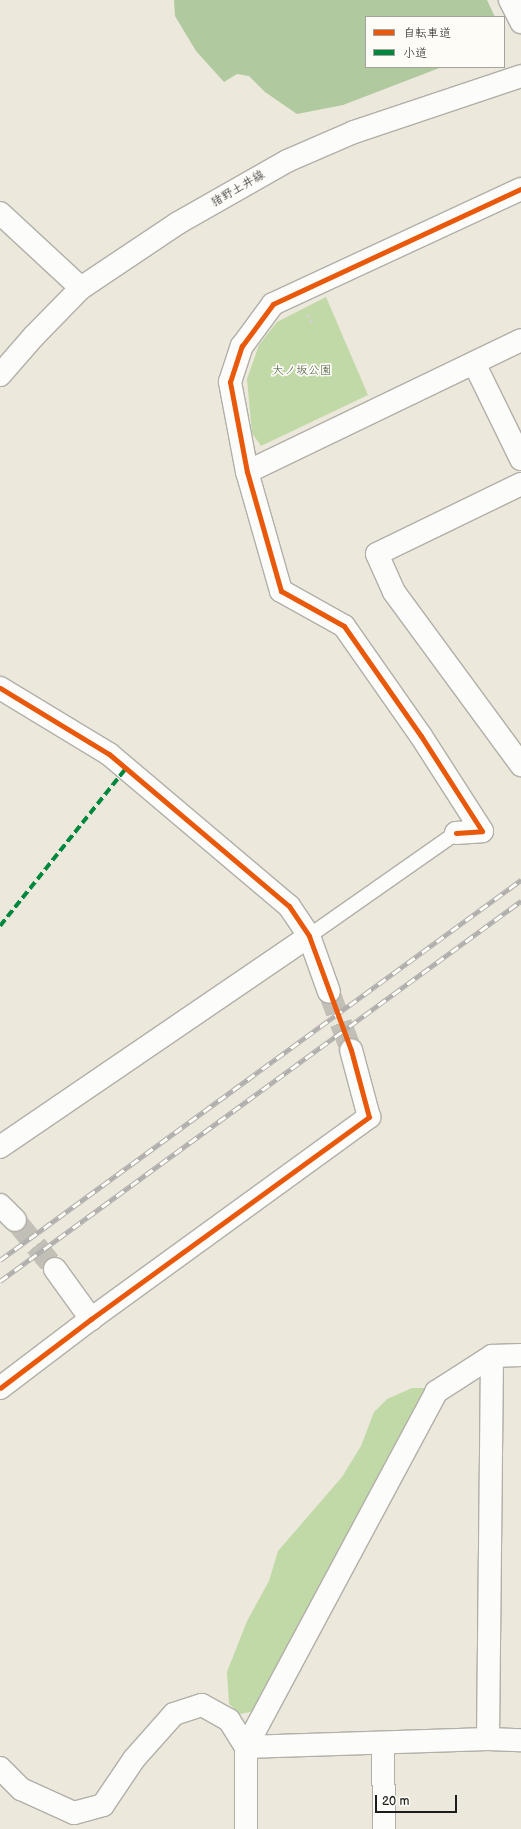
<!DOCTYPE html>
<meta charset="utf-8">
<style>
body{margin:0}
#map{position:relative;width:521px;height:1829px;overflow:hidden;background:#ece8dc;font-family:"Balsamiq Sans","Klee One",sans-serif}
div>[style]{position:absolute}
.green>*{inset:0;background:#c1d9a7}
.forest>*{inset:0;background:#b0c99e}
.minor-tunnel>*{height:22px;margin-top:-11px;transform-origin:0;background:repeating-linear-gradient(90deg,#c2bfb6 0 22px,transparent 0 33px)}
.path>*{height:2.5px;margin-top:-1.25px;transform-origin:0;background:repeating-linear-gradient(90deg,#d2d1ce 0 3px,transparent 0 6px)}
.roads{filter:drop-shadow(1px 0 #b2afa8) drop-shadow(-1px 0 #b2afa8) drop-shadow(0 1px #b2afa8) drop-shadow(0 -1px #b2afa8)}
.service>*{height:14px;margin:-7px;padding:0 7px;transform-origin:7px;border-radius:7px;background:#fcfcfa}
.minor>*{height:22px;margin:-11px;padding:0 11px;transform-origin:11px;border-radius:11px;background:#fcfcfa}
.tertiary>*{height:22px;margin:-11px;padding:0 11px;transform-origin:11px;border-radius:11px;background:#fcfcfa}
.secondary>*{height:22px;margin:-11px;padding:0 11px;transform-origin:11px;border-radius:11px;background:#fcfcfa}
.rail>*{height:4.5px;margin-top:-2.25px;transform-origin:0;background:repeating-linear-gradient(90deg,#fdfcf7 0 9px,#afaeac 0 18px);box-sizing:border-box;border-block:1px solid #afaeac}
.quiet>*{height:4px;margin-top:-2px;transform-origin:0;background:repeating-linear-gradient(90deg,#00873e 0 8px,transparent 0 12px)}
.cycleway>*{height:5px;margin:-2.5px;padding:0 2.5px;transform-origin:2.5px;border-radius:2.5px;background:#e8590c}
span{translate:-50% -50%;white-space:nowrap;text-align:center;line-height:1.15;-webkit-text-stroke:3.5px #fdfcf7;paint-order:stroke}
.street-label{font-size:12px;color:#1c1c1c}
.park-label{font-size:12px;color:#495a3e}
.legend{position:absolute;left:365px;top:16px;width:140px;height:52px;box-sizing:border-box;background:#fdfcf7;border:1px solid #a3a29f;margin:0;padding:5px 7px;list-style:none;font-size:12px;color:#1c1c1c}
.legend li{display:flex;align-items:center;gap:8px;height:20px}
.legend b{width:20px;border:1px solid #a3a29f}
.scale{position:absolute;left:375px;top:1795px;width:82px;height:18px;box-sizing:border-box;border:2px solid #1c1c1c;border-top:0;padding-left:5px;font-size:12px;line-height:14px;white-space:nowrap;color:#1c1c1c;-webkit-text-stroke:3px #fdfcf7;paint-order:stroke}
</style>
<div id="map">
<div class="green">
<i style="clip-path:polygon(326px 297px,368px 395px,261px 446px,252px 433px,247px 379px,259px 345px,277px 322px)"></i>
<i style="clip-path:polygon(412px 1388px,425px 1388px,422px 1402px,255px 1711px,240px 1714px,229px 1704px,227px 1672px,247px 1621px,269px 1581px,278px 1551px,342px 1477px,361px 1446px,374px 1412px,387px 1399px)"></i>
</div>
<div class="forest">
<i style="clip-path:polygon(174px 0,487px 0,495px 17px,366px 17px,366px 67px,442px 67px,343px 105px,297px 114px,265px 92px,249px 76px,237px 74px,224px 82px,196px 51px,175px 16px)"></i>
</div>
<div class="minor-tunnel">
<i style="left:329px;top:992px;width:62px;rotate:69.2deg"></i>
<i style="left:15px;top:1220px;width:63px;rotate:50.8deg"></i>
</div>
<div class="path">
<i style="left:308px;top:314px;width:12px;rotate:59deg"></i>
</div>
<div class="roads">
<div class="service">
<i style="left:309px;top:936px;width:179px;rotate:-35deg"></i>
</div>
<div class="minor">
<i style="left:510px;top:0;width:25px;rotate:63deg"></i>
<i style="left:474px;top:363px;width:107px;rotate:63.9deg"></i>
<i style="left:247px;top:472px;width:304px;rotate:-25.7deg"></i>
<i style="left:521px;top:484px;width:160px;rotate:154.1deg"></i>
<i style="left:377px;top:554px;width:42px;rotate:65.9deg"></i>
<i style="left:394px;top:592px;width:215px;rotate:53.7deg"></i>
<i style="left:0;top:688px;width:127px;rotate:31.2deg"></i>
<i style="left:109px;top:754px;width:236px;rotate:40.2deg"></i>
<i style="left:289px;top:906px;width:36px;rotate:56deg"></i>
<i style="left:309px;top:936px;width:59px;rotate:70.3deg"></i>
<i style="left:456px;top:833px;width:26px;rotate:-4deg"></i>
<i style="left:482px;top:831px;width:113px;rotate:-122.7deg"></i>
<i style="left:421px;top:736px;width:134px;rotate:-125deg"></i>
<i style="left:344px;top:626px;width:72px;rotate:-150.9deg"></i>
<i style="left:281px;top:591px;width:124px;rotate:-105.9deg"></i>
<i style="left:247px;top:472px;width:92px;rotate:-100.7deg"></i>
<i style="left:230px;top:382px;width:38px;rotate:-72deg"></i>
<i style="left:242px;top:346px;width:52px;rotate:-53.6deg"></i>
<i style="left:273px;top:304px;width:273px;rotate:-24.9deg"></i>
<i style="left:0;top:1147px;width:374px;rotate:-34.3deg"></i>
<i style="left:0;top:1205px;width:21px;rotate:45deg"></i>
<i style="left:55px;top:1269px;width:62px;rotate:54.2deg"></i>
<i style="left:0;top:1388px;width:114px;rotate:-37.2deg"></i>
<i style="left:91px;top:1319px;width:344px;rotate:-36deg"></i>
<i style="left:369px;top:1117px;width:69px;rotate:-105deg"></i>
<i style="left:488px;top:1739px;width:383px;rotate:-89.4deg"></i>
<i style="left:383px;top:1743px;width:86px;rotate:89.3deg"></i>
<i style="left:246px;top:1747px;width:242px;rotate:-1.9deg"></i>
<i style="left:488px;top:1739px;width:33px;rotate:2deg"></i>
<i style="left:0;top:1768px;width:30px;rotate:45deg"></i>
<i style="left:21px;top:1789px;width:58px;rotate:24.4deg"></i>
<i style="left:74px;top:1813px;width:30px;rotate:-15deg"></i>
<i style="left:103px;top:1805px;width:55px;rotate:-56deg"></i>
<i style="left:134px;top:1759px;width:60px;rotate:-48.4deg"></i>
<i style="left:174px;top:1714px;width:29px;rotate:-18deg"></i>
<i style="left:202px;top:1705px;width:31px;rotate:29deg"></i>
<i style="left:229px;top:1720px;width:32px;rotate:58deg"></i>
<i style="left:246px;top:1829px;width:82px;rotate:-90deg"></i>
<i style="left:246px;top:1747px;width:403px;rotate:-61.8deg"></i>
<i style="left:436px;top:1392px;width:67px;rotate:-32.7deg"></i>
<i style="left:492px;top:1356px;width:29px;rotate:-2deg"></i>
</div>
<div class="tertiary">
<i style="left:0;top:213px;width:110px;rotate:42.8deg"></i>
</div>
<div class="secondary">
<i style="left:0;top:375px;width:52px;rotate:-48.9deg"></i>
<i style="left:34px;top:336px;width:67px;rotate:-45.6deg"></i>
<i style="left:81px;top:288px;width:117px;rotate:-33.8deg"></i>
<i style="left:178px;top:223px;width:125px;rotate:-29.6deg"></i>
<i style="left:287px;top:161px;width:73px;rotate:-23.4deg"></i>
<i style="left:354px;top:132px;width:176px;rotate:-18.5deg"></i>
</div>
</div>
<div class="rail">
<i style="left:0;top:1260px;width:645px;rotate:-36.11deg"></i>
<i style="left:0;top:1281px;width:645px;rotate:-36.11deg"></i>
</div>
<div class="quiet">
<i style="left:0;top:926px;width:202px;rotate:-51.4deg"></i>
</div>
<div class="cycleway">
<i style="left:0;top:688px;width:127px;rotate:31.2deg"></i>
<i style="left:109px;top:754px;width:236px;rotate:40.2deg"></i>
<i style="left:289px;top:906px;width:36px;rotate:56deg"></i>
<i style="left:309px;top:936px;width:121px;rotate:69.8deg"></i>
<i style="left:351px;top:1050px;width:69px;rotate:75deg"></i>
<i style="left:369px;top:1117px;width:344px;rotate:144deg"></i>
<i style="left:91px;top:1319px;width:114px;rotate:142.8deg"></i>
<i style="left:456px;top:833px;width:26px;rotate:-4deg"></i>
<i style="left:482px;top:831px;width:113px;rotate:-122.7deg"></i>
<i style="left:421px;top:736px;width:134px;rotate:-125deg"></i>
<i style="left:344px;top:626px;width:72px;rotate:-150.9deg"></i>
<i style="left:281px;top:591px;width:124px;rotate:-105.9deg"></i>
<i style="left:247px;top:472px;width:92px;rotate:-100.7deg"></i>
<i style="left:230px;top:382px;width:38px;rotate:-72deg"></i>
<i style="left:242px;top:346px;width:52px;rotate:-53.6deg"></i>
<i style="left:273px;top:304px;width:273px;rotate:-24.9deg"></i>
</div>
<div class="street-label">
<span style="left:238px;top:189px;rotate:-30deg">猪野土井線</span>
</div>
<div class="park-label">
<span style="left:302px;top:371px">大ノ坂公園</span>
</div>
<ul class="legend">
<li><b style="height:5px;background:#e8590c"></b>自転車道</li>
<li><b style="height:5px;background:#00873e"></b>小道</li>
</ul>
<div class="scale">20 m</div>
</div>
